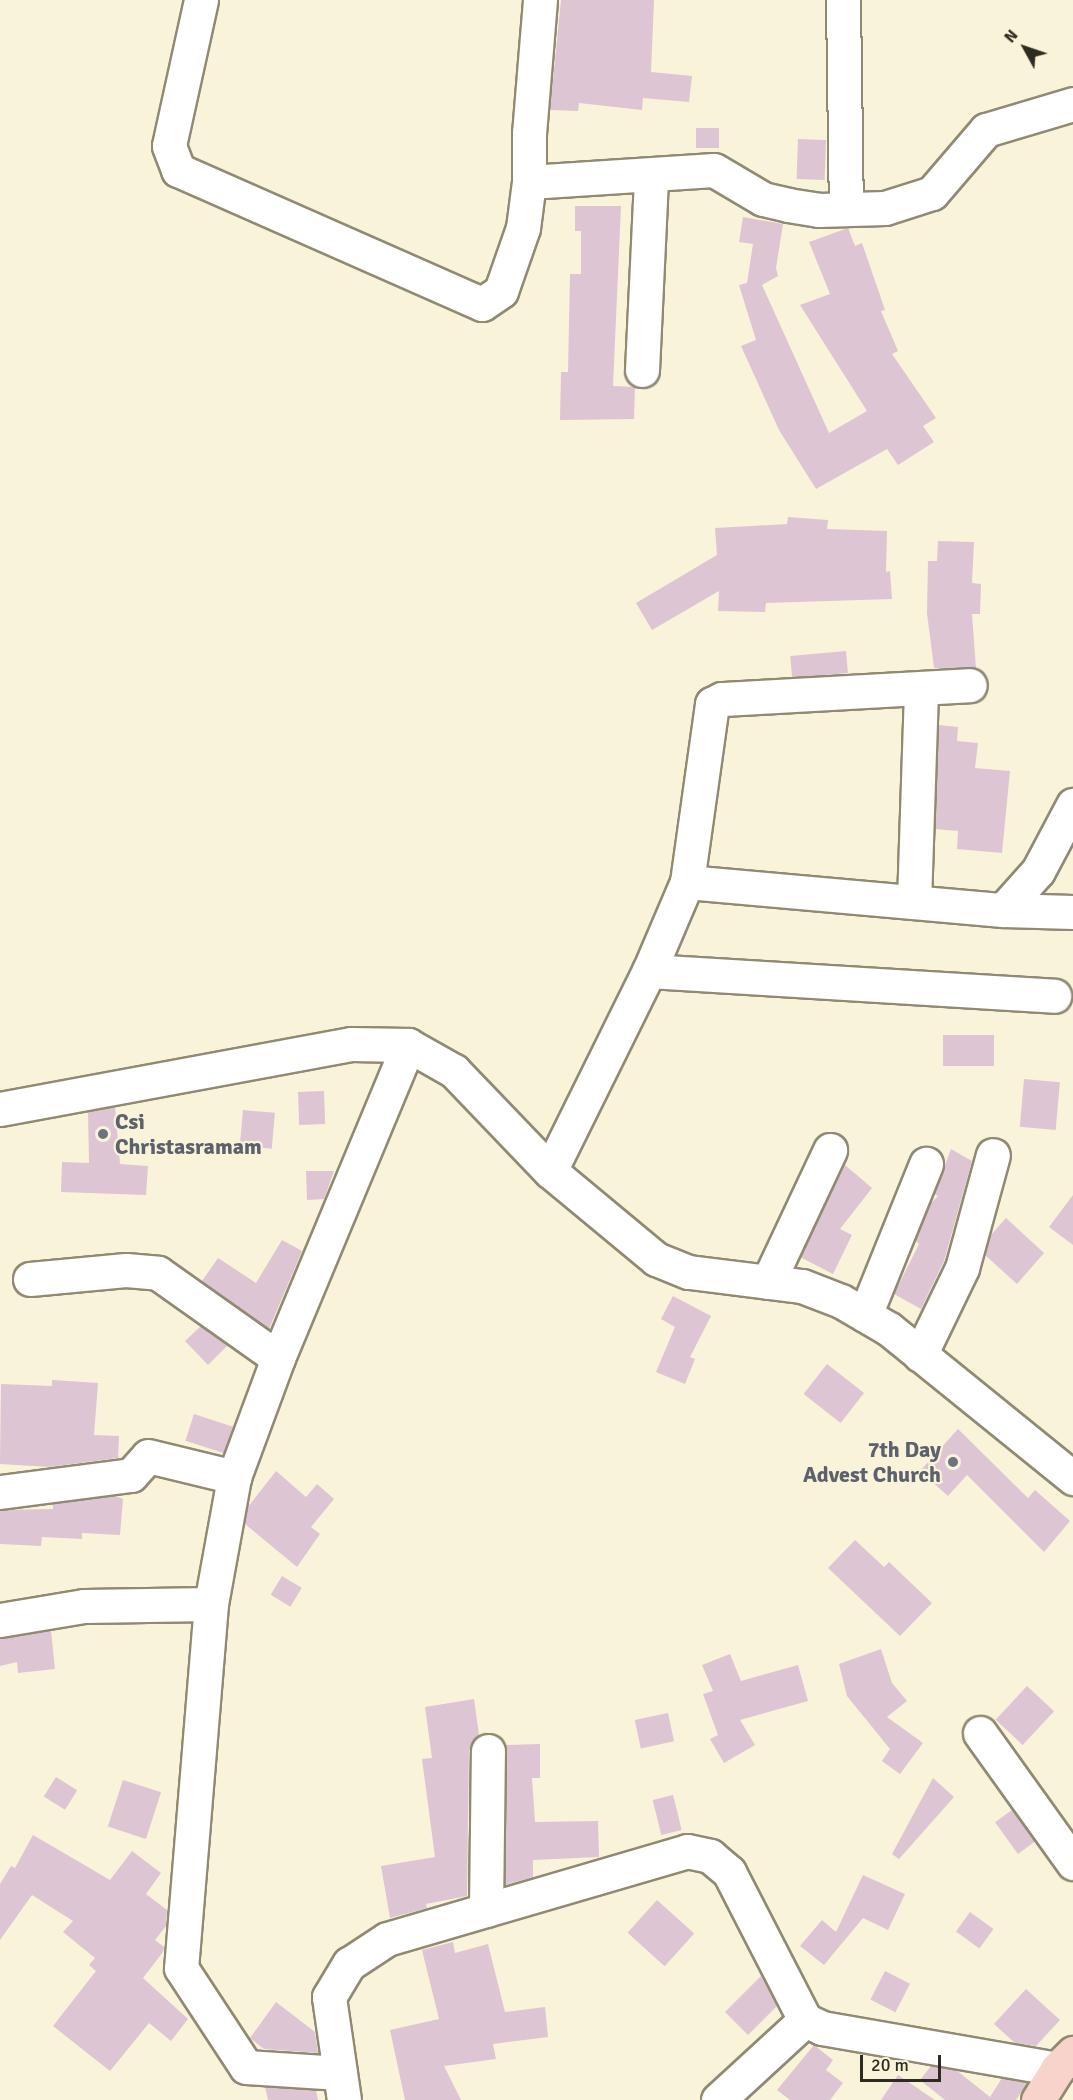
<!DOCTYPE html>
<style>
body{margin:0}
#map{position:relative;width:1073px;height:2100px;overflow:hidden;background:#f9f3d9;font-family:Signika,sans-serif}
div>[style]{position:absolute}
.building>*{inset:0;background:#ddc5d4;transform-origin:0 0}
.roads{filter:drop-shadow(2px 0 #908a73) drop-shadow(-2px 0 #908a73) drop-shadow(0 2px #908a73) drop-shadow(0 -2px #908a73)}
.minor>*{height:33px;margin:-16.5px;padding:0 16.5px;transform-origin:16.5px;border-radius:16.5px;background:#fff}
.major>*{height:33px;margin:-16.5px;padding:0 16.5px;transform-origin:16.5px;border-radius:16.5px;background:#f8d3cb}
.dots>*{width:16px;height:16px;translate:-50% -50%;box-sizing:border-box;border:3px solid #f9f3d9;border-radius:50%}
span{translate:-50% -50%;white-space:nowrap;text-align:center;line-height:1.15;-webkit-text-stroke:4.5px #f9f3d9;paint-order:stroke}
.worship-label{font-size:22px;color:#5b616d;font-weight:700}
.left{translate:0 -50%;text-align:left}
.right{translate:-100% -50%;text-align:right}
.north{position:absolute;left:995px;top:18px;width:60px;height:60px;-webkit-text-stroke:4px #f9f3d9;paint-order:stroke;rotate:310deg;font-size:16px;font-weight:700;line-height:24px;text-align:center;color:#2e2c22}
.north::after{content:'';display:block;margin:auto;width:21px;height:27px;background:#2e2c22;clip-path:polygon(50% 0,100% 100%,50% 72%,0 100%)}
.scale{position:absolute;left:860px;top:2055px;width:81px;height:27px;box-sizing:border-box;border:3px solid #2e2c22;border-top:0;padding-left:8px;font-size:18px;line-height:21px;white-space:nowrap;color:#2e2c22;-webkit-text-stroke:4px #f9f3d9;paint-order:stroke}
</style>
<div id="map">
<div class="building">
<i style="clip-path:polygon(561px 0,654px 0,651px 72px,692px 76px,689px 102px,643px 98px,642px 110px,579px 103px,578px 111px,550px 110px)"></i>
<i style="left:696px;top:128px;width:23px;height:20px"></i>
<i style="left:798px;top:139px;width:28px;height:40px;rotate:2deg"></i>
<i style="clip-path:polygon(575px 206px,621px 206px,613px 386px,635px 387px,634px 419px,560px 420px,561px 372px,568px 372px,570px 274px,581px 274px,581px 231px,575px 231px)"></i>
<i style="clip-path:polygon(743px 217px,783px 224px,776px 268px,778px 276px,762px 285px,829px 433px,867px 411px,800px 305px,830px 294px,809px 242px,848px 228px,855px 246px,862px 243px,885px 310px,881px 311px,898px 351px,892px 354px,936px 418px,923px 426px,934px 442px,898px 465px,887px 449px,816px 489px,779px 430px,741px 346px,756px 340px,739px 285px,747px 283px,753px 244px,739px 242px)"></i>
<i style="clip-path:polygon(788px 517px,828px 520px,827px 529px,887px 531px,886px 572px,890px 571px,892px 599px,766px 603px,765px 612px,718px 611px,719px 591px,652px 630px,636px 603px,717px 555px,715px 528px,787px 524px)"></i>
<i style="clip-path:polygon(938px 541px,974px 542px,972px 583px,981px 584px,980px 614px,972px 614px,976px 668px,934px 668px,927px 613px,928px 561px,937px 561px)"></i>
<i style="left:846px;top:651px;width:22px;height:56px;rotate:85deg"></i>
<i style="clip-path:polygon(939px 725px,958px 727px,957px 741px,978px 743px,975px 768px,1010px 771px,1002px 853px,957px 849px,958px 831px,935px 829px)"></i>
<i style="left:943px;top:1035px;width:51px;height:31px"></i>
<i style="left:1024px;top:1079px;width:36px;height:48px;rotate:5deg"></i>
<i style="left:324px;top:1091px;width:33px;height:26px;rotate:88deg"></i>
<i style="clip-path:polygon(115px 1107px,120px 1164px,148px 1166px,146px 1195px,61px 1192px,62px 1162px,89px 1163px,88px 1112px)"></i>
<i style="left:243px;top:1110px;width:32px;height:36px;rotate:5deg"></i>
<i style="clip-path:polygon(951px 1149px,972px 1161px,944px 1261px,921px 1309px,894px 1294px,919px 1244px,915px 1240px,929px 1205px,938px 1196px,934px 1194px)"></i>
<i style="clip-path:polygon(845px 1165px,872px 1188px,840px 1229px,852px 1235px,833px 1274px,800px 1257px)"></i>
<i style="clip-path:polygon(306px 1171px,334px 1171px,324px 1199px,307px 1200px)"></i>
<i style="clip-path:polygon(1073px 1195px,1073px 1245px,1049px 1227px)"></i>
<i style="clip-path:polygon(1006px 1218px,1044px 1253px,1017px 1284px,985px 1255px,990px 1236px)"></i>
<i style="clip-path:polygon(282px 1240px,302px 1251px,269px 1329px,202px 1281px,218px 1258px,256px 1283px)"></i>
<i style="clip-path:polygon(673px 1296px,711px 1316px,690px 1357px,695px 1359px,685px 1384px,656px 1372px,675px 1327px,661px 1319px)"></i>
<i style="clip-path:polygon(201px 1326px,228px 1345px,208px 1365px,185px 1341px)"></i>
<i style="left:827px;top:1364px;width:47px;height:38px;rotate:38deg"></i>
<i style="clip-path:polygon(52px 1380px,98px 1383px,94px 1435px,119px 1436px,118px 1458px,50px 1467px,0 1464px,1px 1384px,52px 1386px)"></i>
<i style="left:194px;top:1414px;width:41px;height:28px;rotate:18deg"></i>
<i style="clip-path:polygon(958px 1429px,1028px 1498px,1035px 1490px,1070px 1521px,1044px 1552px,967px 1475px,948px 1496px,920px 1471px)"></i>
<i style="clip-path:polygon(276px 1471px,306px 1497px,317px 1484px,334px 1499px,311px 1527px,320px 1534px,297px 1567px,245px 1524px,248px 1507px)"></i>
<i style="clip-path:polygon(115px 1496px,123px 1499px,120px 1535px,82px 1533px,82px 1539px,42px 1537px,41px 1546px,0 1544px,0 1510px,53px 1509px,53px 1504px)"></i>
<i style="clip-path:polygon(855px 1540px,884px 1567px,889px 1562px,932px 1603px,900px 1636px,828px 1568px)"></i>
<i style="left:282px;top:1576px;width:23px;height:22px;rotate:31deg"></i>
<i style="clip-path:polygon(51px 1631px,55px 1669px,18px 1673px,17px 1662px,0 1666px,0 1638px)"></i>
<i style="clip-path:polygon(881px 1649px,892px 1683px,907px 1701px,887px 1717px,923px 1743px,900px 1774px,882px 1761px,890px 1749px,847px 1696px,839px 1664px)"></i>
<i style="clip-path:polygon(730px 1654px,741px 1681px,798px 1665px,808px 1701px,740px 1720px,755px 1745px,724px 1763px,710px 1739px,718px 1735px,703px 1694px,713px 1691px,702px 1665px)"></i>
<i style="left:1027px;top:1686px;width:37px;height:46px;rotate:43deg"></i>
<i style="clip-path:polygon(474px 1699px,479px 1735px,469px 1751px,467px 1896px,426px 1904px,427px 1908px,390px 1918px,381px 1866px,435px 1857px,422px 1759px,432px 1758px,425px 1707px)"></i>
<i style="left:668px;top:1713px;width:29px;height:34px;rotate:78deg"></i>
<i style="clip-path:polygon(540px 1744px,540px 1778px,532px 1778px,535px 1822px,598px 1821px,599px 1857px,533px 1860px,533px 1877px,505px 1885px,505px 1745px)"></i>
<i style="left:56px;top:1777px;width:25px;height:23px;rotate:32deg"></i>
<i style="clip-path:polygon(933px 1778px,954px 1797px,899px 1859px,892px 1854px)"></i>
<i style="left:123px;top:1780px;width:40px;height:49px;rotate:18deg"></i>
<i style="left:673px;top:1795px;width:36px;height:21px;rotate:76deg"></i>
<i style="left:1012px;top:1810px;width:39px;height:21px;rotate:54deg"></i>
<i style="clip-path:polygon(33px 1835px,110px 1880px,132px 1851px,161px 1873px,146px 1894px,167px 1910px,166px 1926px,155px 1940px,164px 1947px,163px 1952px,143px 1978px,188px 2019px,171px 2041px,149px 2023px,110px 2071px,53px 2026px,96px 1971px,89px 1965px,95px 1958px,63px 1932px,73px 1921px,32px 1895px,0 1940px,0 1884px,11px 1866px,15px 1868px)"></i>
<i style="clip-path:polygon(863px 1875px,905px 1894px,888px 1930px,863px 1918px,824px 1965px,800px 1946px,822px 1920px,836px 1932px)"></i>
<i style="left:657px;top:1900px;width:50px;height:44px;rotate:42deg"></i>
<i style="left:970px;top:1912px;width:29px;height:24px;rotate:36deg"></i>
<i style="clip-path:polygon(453px 1942px,455px 1953px,488px 1944px,505px 2012px,545px 2007px,548px 2037px,493px 2044px,496px 2059px,444px 2066px,461px 2100px,405px 2100px,390px 2030px,439px 2019px,422px 1950px)"></i>
<i style="left:885px;top:1971px;width:28px;height:32px;rotate:27deg"></i>
<i style="clip-path:polygon(761px 1976px,777px 2006px,748px 2035px,725px 2012px)"></i>
<i style="clip-path:polygon(1026px 1989px,1060px 2020px,1036px 2046px,1015px 2043px,994px 2024px)"></i>
<i style="clip-path:polygon(276px 2002px,315px 2032px,318px 2053px,264px 2049px,250px 2038px)"></i>
<i style="clip-path:polygon(814px 2045px,833px 2060px,826px 2070px,843px 2083px,830px 2100px,790px 2100px,777px 2090px)"></i>
<i style="clip-path:polygon(931px 2066px,956px 2070px,990px 2097px,1002px 2078px,1027px 2083px,1016px 2100px,945px 2100px,920px 2080px)"></i>
<i style="clip-path:polygon(898px 2075px,935px 2100px,881px 2100px)"></i>
<i style="clip-path:polygon(265px 2087px,316px 2090px,318px 2100px,268px 2100px)"></i>
</div>
<div class="roads">
<div class="minor">
<i style="left:201px;top:0;width:149px;rotate:102.4deg"></i>
<i style="left:169px;top:146px;width:26px;rotate:69deg"></i>
<i style="left:178px;top:170px;width:332px;rotate:23.8deg"></i>
<i style="left:482px;top:304px;width:23px;rotate:-34deg"></i>
<i style="left:501px;top:291px;width:67px;rotate:-70.8deg"></i>
<i style="left:523px;top:228px;width:46px;rotate:-82.6deg"></i>
<i style="left:540px;top:0;width:133px;rotate:94.7deg"></i>
<i style="left:529px;top:133px;width:49px;rotate:90deg"></i>
<i style="left:529px;top:182px;width:185px;rotate:-3.7deg"></i>
<i style="left:714px;top:170px;width:57px;rotate:30.6deg"></i>
<i style="left:763px;top:199px;width:26px;rotate:13deg"></i>
<i style="left:788px;top:205px;width:31px;rotate:9deg"></i>
<i style="left:819px;top:210px;width:66px;rotate:-1.7deg"></i>
<i style="left:885px;top:208px;width:49px;rotate:-17.7deg"></i>
<i style="left:932px;top:193px;width:83px;rotate:-49.4deg"></i>
<i style="left:986px;top:130px;width:91px;rotate:-16.6deg"></i>
<i style="left:843px;top:0;width:206px;rotate:89.2deg"></i>
<i style="left:642px;top:370px;width:194px;rotate:-87.3deg"></i>
<i style="left:687px;top:882px;width:317px;rotate:5.1deg"></i>
<i style="left:1003px;top:910px;width:52px;rotate:-48.1deg"></i>
<i style="left:1038px;top:871px;width:75px;rotate:-62.1deg"></i>
<i style="left:914px;top:902px;width:213px;rotate:-88.1deg"></i>
<i style="left:1003px;top:910px;width:70px;rotate:1.6deg"></i>
<i style="left:649px;top:971px;width:406px;rotate:3.5deg"></i>
<i style="left:0;top:1109px;width:357px;rotate:-10.5deg"></i>
<i style="left:351px;top:1044px;width:57px;rotate:1deg"></i>
<i style="left:408px;top:1045px;width:53px;rotate:29.5deg"></i>
<i style="left:454px;top:1071px;width:139px;rotate:46.2deg"></i>
<i style="left:550px;top:1171px;width:138px;rotate:39.7deg"></i>
<i style="left:656px;top:1259px;width:35px;rotate:22deg"></i>
<i style="left:689px;top:1272px;width:114px;rotate:7.1deg"></i>
<i style="left:802px;top:1286px;width:42px;rotate:21deg"></i>
<i style="left:841px;top:1301px;width:56px;rotate:30.3deg"></i>
<i style="left:889px;top:1329px;width:237px;rotate:39deg"></i>
<i style="left:550px;top:1171px;width:223px;rotate:-63.7deg"></i>
<i style="left:649px;top:971px;width:97px;rotate:-66.9deg"></i>
<i style="left:687px;top:882px;width:180px;rotate:-82deg"></i>
<i style="left:712px;top:704px;width:11px;rotate:-27deg"></i>
<i style="left:722px;top:699px;width:248px;rotate:-3.2deg"></i>
<i style="left:30px;top:1279px;width:96px;rotate:-5.4deg"></i>
<i style="left:126px;top:1270px;width:32px;rotate:5deg"></i>
<i style="left:158px;top:1273px;width:147px;rotate:35.3deg"></i>
<i style="left:768px;top:1282px;width:146px;rotate:-64.8deg"></i>
<i style="left:865px;top:1315px;width:163px;rotate:-68deg"></i>
<i style="left:920px;top:1355px;width:97px;rotate:-64.2deg"></i>
<i style="left:962px;top:1268px;width:117px;rotate:-74.7deg"></i>
<i style="left:0;top:1492px;width:132px;rotate:-7.4deg"></i>
<i style="left:131px;top:1475px;width:25px;rotate:-48deg"></i>
<i style="left:148px;top:1456px;width:89px;rotate:13.7deg"></i>
<i style="left:211px;top:1604px;width:365px;rotate:94.7deg"></i>
<i style="left:181px;top:1968px;width:118px;rotate:56.7deg"></i>
<i style="left:246px;top:2067px;width:94px;rotate:3.7deg"></i>
<i style="left:0;top:1620px;width:85px;rotate:-9.5deg"></i>
<i style="left:84px;top:1606px;width:127px;rotate:-0.9deg"></i>
<i style="left:211px;top:1604px;width:129px;rotate:-79.7deg"></i>
<i style="left:234px;top:1477px;width:127px;rotate:-69.7deg"></i>
<i style="left:278px;top:1358px;width:339px;rotate:-67.4deg"></i>
<i style="left:980px;top:1733px;width:160px;rotate:54.4deg"></i>
<i style="left:486px;top:1910px;width:159px;rotate:-89.3deg"></i>
<i style="left:344px;top:2100px;width:104px;rotate:-98.3deg"></i>
<i style="left:329px;top:1997px;width:39px;rotate:-59deg"></i>
<i style="left:349px;top:1964px;width:45px;rotate:-33.3deg"></i>
<i style="left:387px;top:1939px;width:313px;rotate:-16.3deg"></i>
<i style="left:687px;top:1851px;width:24px;rotate:12deg"></i>
<i style="left:710px;top:1856px;width:25px;rotate:40deg"></i>
<i style="left:729px;top:1872px;width:166px;rotate:62.8deg"></i>
<i style="left:805px;top:2020px;width:19px;rotate:25deg"></i>
<i style="left:822px;top:2028px;width:239px;rotate:9.9deg"></i>
<i style="left:718px;top:2100px;width:118px;rotate:-42.6deg"></i>
</div>
<div class="major">
<i style="left:1038px;top:2100px;width:36px;rotate:-58deg"></i>
<i style="left:1057px;top:2069px;width:23px;rotate:-45deg"></i>
</div>
</div>
<div class="dots">
<i style="left:103px;top:1134px;background:#6b7280"></i>
<i style="left:953px;top:1462px;background:#6b7280"></i>
</div>
<div class="worship-label">
<span class="left" style="left:115px;top:1134px">Csi<br>Christasramam</span>
<span class="right" style="left:941px;top:1462px">7th Day<br>Advest Church</span>
</div>
<div class="north">N</div>
<div class="scale">20 m</div>
</div>
